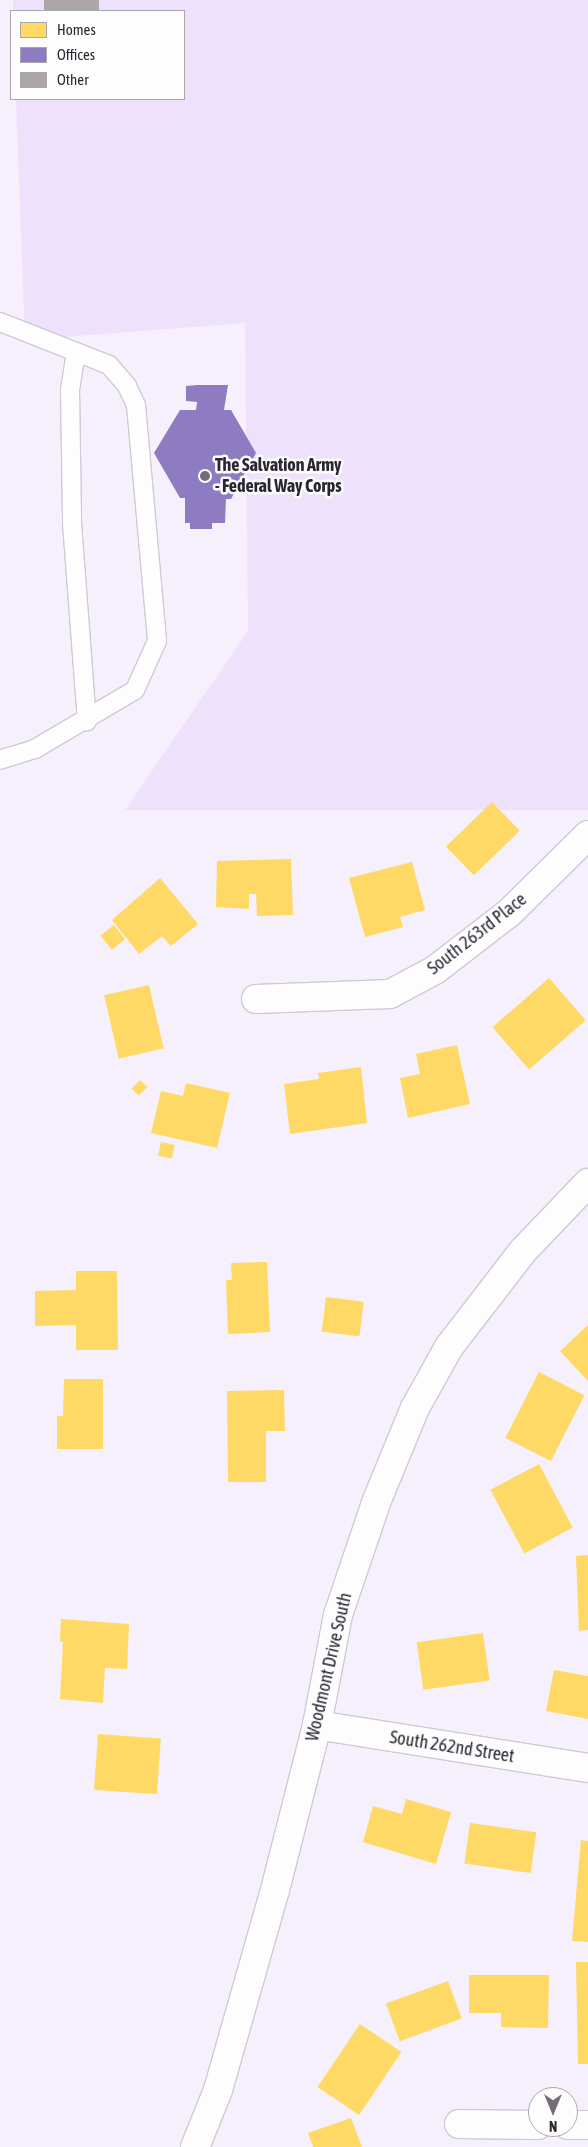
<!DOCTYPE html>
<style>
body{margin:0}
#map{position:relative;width:588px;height:2147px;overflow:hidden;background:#f5f0fb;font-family:"Asap Condensed",sans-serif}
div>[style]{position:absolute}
.green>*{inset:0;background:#ede1fc}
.homes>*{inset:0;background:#ffd966;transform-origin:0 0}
.offices>*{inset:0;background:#8e7cc3}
.building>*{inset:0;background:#aca6a6;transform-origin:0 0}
.roads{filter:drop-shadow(1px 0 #cecad4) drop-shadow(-1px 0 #cecad4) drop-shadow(0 1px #cecad4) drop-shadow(0 -1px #cecad4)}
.service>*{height:18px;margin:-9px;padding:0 9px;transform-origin:9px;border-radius:9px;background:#fefdfe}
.minor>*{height:28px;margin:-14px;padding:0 14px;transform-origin:14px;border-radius:14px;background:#fefdfe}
.secondary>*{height:28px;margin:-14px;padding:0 14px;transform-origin:14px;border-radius:14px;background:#fefdfe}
.dots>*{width:14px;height:14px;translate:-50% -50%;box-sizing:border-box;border:2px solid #fdfdfd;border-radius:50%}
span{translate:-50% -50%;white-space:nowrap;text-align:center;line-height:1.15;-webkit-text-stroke:5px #fdfdfd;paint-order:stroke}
.poi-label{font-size:18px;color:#2b2732;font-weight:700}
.left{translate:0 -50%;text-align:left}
.street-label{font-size:18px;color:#2b2732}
.legend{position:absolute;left:10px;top:10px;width:175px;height:90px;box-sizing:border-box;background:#fdfdfd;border:1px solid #a9a7ac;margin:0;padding:6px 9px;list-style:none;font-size:15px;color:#2b2732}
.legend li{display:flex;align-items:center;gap:10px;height:25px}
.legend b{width:25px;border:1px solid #a9a7ac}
.north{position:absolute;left:528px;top:2087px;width:50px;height:50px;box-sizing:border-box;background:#fdfdfd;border:1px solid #a9a7ac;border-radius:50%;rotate:180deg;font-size:14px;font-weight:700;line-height:20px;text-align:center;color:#2b2732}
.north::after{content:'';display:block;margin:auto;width:18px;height:22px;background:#726d78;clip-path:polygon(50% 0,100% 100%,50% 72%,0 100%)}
</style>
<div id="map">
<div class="green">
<i style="clip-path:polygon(13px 0,588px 0,588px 810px,125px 810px,248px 631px,245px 323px,25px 340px,16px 99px,184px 99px,184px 11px,13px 11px)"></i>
</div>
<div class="homes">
<i style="left:492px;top:802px;width:40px;height:64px;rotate:46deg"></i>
<i style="clip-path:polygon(291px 859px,293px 915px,257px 916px,256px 894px,249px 894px,249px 909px,216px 907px,217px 861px)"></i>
<i style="clip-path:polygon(412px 862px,425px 910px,400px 917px,403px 927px,365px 937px,349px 878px)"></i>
<i style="clip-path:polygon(160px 878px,198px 924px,171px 946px,162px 936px,139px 954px,112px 920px)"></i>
<i style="left:114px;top:925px;width:18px;height:17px;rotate:52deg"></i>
<i style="left:549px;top:978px;width:56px;height:75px;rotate:49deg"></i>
<i style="left:149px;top:985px;width:65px;height:46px;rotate:77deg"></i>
<i style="clip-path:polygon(457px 1045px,470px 1104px,408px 1118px,400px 1078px,420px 1074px,416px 1054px)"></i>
<i style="clip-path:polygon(361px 1067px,367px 1123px,290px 1134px,284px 1084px,319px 1079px,318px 1073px)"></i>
<i style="left:140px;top:1080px;width:10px;height:12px;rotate:45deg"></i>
<i style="clip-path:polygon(186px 1083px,230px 1093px,217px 1148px,151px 1133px,161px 1091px,183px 1096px)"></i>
<i style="left:161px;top:1142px;width:14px;height:14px;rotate:12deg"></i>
<i style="clip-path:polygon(267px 1262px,270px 1332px,228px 1334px,226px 1280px,232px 1280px,231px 1263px)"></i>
<i style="clip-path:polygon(76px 1271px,117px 1271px,118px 1350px,76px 1350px,76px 1325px,35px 1326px,35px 1291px,76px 1290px)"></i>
<i style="left:326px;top:1297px;width:38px;height:35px;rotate:7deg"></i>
<i style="clip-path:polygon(588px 1325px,588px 1381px,560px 1351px)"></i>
<i style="left:539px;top:1372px;width:51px;height:74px;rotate:27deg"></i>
<i style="clip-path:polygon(64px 1379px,103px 1379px,103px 1449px,57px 1449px,57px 1416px,63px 1416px)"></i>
<i style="clip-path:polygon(284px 1390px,285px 1431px,266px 1431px,266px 1482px,228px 1482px,227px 1391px)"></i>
<i style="left:539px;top:1464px;width:72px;height:55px;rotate:62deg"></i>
<i style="clip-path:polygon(588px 1555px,588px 1630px,579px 1631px,576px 1556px)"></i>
<i style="clip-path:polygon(61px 1619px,129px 1624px,127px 1669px,105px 1668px,103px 1703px,60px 1699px,63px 1642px,60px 1641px)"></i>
<i style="left:483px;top:1633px;width:48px;height:67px;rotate:82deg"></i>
<i style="clip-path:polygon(554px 1670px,588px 1676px,588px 1719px,546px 1711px)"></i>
<i style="left:98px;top:1734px;width:63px;height:56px;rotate:4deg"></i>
<i style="clip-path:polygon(406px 1799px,451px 1812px,436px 1864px,363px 1842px,373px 1806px,402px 1814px)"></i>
<i style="left:470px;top:1823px;width:67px;height:41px;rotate:8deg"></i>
<i style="clip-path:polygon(581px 1840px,588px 1841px,588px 1942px,572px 1941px)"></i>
<i style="clip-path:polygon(576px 1962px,588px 1962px,588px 2064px,578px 2064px)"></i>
<i style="clip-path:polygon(469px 1975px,549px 1975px,548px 2028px,501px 2027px,501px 2013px,469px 2013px)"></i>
<i style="left:448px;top:1981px;width:40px;height:66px;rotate:70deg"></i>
<i style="left:360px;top:2024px;width:50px;height:76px;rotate:34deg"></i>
<i style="clip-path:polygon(351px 2118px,362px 2147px,313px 2147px,308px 2133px)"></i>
</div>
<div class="offices">
<i style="clip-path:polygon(197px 385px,228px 385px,224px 410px,231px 410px,256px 453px,231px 499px,226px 499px,225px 523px,212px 523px,212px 529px,190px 529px,190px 523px,185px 523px,185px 498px,180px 498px,154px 453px,180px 410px,196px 410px,197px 402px,186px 401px,186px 386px)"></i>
</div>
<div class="building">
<i style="left:44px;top:0;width:55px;height:11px"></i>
</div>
<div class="roads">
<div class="service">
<i style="left:0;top:322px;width:117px;rotate:21.5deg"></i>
<i style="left:109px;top:365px;width:28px;rotate:49deg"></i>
<i style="left:127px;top:386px;width:21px;rotate:65deg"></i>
<i style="left:136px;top:405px;width:237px;rotate:84.9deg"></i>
<i style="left:157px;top:641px;width:54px;rotate:114.2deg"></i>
<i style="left:135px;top:690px;width:116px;rotate:149.5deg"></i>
<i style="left:35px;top:749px;width:37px;rotate:163deg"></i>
<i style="left:76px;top:352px;width:38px;rotate:99deg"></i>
<i style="left:70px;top:390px;width:133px;rotate:89.1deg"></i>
<i style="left:72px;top:523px;width:199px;rotate:85.7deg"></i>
</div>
<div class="minor">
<i style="left:256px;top:999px;width:134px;rotate:-2.1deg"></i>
<i style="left:390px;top:994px;width:51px;rotate:-28.1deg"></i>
<i style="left:435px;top:970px;width:93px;rotate:-37.6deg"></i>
<i style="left:509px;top:913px;width:111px;rotate:-44.6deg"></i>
<i style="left:317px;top:1725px;width:274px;rotate:9deg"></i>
<i style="left:459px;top:2124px;width:79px;rotate:0.7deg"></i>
<i style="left:568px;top:2125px;width:20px"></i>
</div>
<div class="secondary">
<i style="left:195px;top:2147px;width:61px;rotate:-68deg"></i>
<i style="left:218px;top:2090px;width:208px;rotate:-74.1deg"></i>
<i style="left:275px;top:1890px;width:170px;rotate:-75.7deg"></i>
<i style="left:317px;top:1725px;width:112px;rotate:-79.2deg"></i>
<i style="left:338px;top:1615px;width:121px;rotate:-71.3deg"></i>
<i style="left:377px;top:1500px;width:100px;rotate:-67.6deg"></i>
<i style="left:415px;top:1408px;width:70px;rotate:-60.9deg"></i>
<i style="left:449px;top:1347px;width:121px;rotate:-52.4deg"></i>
<i style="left:523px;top:1251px;width:94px;rotate:-46.3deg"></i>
</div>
</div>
<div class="dots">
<i style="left:205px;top:476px;background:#726d78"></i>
</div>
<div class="poi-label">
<span class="left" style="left:215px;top:476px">The Salvation Army<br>- Federal Way Corps</span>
</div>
<div class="street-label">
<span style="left:477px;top:934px;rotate:-38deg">South 263rd Place</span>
<span style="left:329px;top:1667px;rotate:-77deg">Woodmont Drive South</span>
<span style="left:452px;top:1747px;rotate:9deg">South 262nd Street</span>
</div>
<ul class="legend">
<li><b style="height:14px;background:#ffd966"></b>Homes</li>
<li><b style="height:14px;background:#8e7cc3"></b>Offices</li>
<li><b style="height:14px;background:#aca6a6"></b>Other</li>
</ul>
<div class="north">N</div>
</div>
